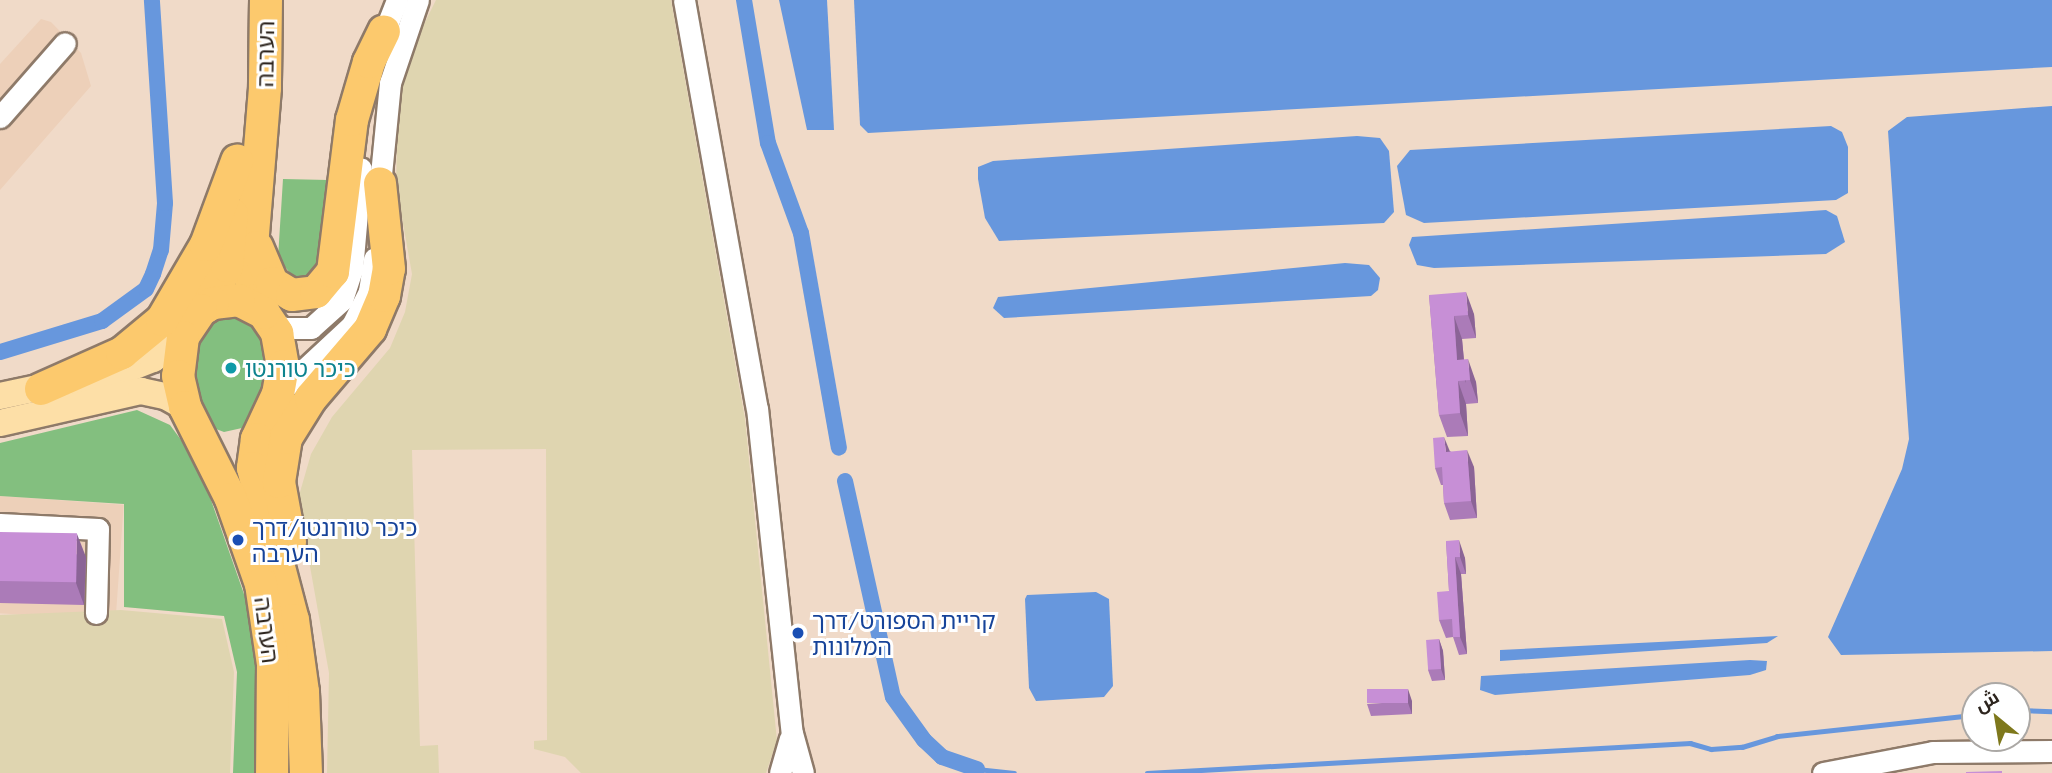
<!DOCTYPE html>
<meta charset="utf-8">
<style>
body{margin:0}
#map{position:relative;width:2052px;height:773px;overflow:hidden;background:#f0dac8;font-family:"Exo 2",Cairo,"Noto Sans Hebrew",sans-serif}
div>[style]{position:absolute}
.built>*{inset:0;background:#edd0b9;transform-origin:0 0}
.green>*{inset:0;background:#83bf7f}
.sand>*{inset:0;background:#dfd5b0}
.water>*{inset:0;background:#6797dd}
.stream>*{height:4.5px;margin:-2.25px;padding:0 2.25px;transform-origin:2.25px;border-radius:2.25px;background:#6797dd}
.canal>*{height:16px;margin:-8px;padding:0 8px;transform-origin:8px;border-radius:8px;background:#6797dd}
.roads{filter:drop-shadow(2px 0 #8e7a69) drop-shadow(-2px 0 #8e7a69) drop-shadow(0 2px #8e7a69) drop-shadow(0 -2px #8e7a69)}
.minor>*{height:21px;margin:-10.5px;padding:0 10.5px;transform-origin:10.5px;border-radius:10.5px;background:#fff}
.major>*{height:26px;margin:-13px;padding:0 13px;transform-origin:13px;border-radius:13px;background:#fddfa7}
.highway>*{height:32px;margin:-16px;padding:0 16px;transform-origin:16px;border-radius:16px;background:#fcc96d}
.wall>*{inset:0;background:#ab7bb8}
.shaded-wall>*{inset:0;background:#8b6496}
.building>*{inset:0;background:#c78fd6;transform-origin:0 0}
.dots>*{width:19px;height:19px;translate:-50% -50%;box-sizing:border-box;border:4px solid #fff;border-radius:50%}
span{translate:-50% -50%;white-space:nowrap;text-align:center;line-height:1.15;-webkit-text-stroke:6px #fff;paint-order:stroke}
.street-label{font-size:23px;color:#2d251e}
.culture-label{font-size:23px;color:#0d838f}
.left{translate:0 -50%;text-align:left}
.transit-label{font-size:23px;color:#164399}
.north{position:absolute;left:1961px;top:682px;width:70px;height:70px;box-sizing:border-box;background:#fff;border:2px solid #aba8a5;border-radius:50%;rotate:330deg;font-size:19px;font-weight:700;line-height:28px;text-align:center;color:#2d251e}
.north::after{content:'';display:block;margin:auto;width:24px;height:32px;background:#7e781c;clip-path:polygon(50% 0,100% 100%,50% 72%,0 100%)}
</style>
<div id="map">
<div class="built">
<i style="clip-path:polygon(41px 19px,51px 22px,81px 53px,91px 86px,0 190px,0 64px)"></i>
<i style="left:0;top:496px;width:124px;height:117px;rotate:4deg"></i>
</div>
<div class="green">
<i style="clip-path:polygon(283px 179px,328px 180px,322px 264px,297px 282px,278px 258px)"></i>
<i style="clip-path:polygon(238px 306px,276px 355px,251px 426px,224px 432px,208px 426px,191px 405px,196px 325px)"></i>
<i style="clip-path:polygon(137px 410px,170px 425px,198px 463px,244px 594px,257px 634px,258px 773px,233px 773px,237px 672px,224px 616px,124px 607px,124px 504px,0 496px,0 443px)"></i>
</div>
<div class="sand">
<i style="clip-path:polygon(436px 0,671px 0,745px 419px,777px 741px,766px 773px,581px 773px,565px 757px,534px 749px,534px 741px,547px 740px,546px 449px,412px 450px,420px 746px,438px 745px,439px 773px,327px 773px,329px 673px,298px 499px,311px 454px,332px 417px,390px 348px,405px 312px,412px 274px,396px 184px,398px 100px,415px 42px)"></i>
<i style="clip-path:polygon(121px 610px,222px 619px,234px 672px,230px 773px,0 773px,0 615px)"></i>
</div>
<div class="water">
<i style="clip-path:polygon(779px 0,827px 0,834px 130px,807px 130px)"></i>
<i style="clip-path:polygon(854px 0,2052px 0,2052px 67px,868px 133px,860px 125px)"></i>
<i style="clip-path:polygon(2052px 106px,2052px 651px,1841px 655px,1828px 637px,1902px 469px,1909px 439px,1888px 131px,1907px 117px)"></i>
<i style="clip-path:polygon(1831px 126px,1842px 132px,1848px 147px,1848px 193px,1836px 200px,1424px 223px,1406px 215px,1397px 166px,1410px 150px)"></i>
<i style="clip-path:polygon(1357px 136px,1380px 138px,1389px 151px,1394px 212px,1384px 223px,999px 241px,985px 218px,978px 179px,978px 167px,993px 161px)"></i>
<i style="clip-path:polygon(1826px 210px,1837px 216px,1845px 242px,1826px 254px,1434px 268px,1417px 265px,1409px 245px,1412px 237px)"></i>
<i style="clip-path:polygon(1345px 263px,1369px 265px,1380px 278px,1378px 290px,1371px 296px,1004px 318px,993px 308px,998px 297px)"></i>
<i style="clip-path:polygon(1096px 592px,1109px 599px,1113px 686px,1104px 697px,1036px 701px,1029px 688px,1025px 599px,1027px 595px)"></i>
<i style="clip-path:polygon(1778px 636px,1767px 643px,1500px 661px,1500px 650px)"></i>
<i style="clip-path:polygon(1750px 660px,1767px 661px,1766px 670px,1750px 675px,1495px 695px,1480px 690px,1481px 676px)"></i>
</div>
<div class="stream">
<i style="left:2017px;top:710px;width:35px;rotate:2deg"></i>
<i style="left:977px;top:769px;width:37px;rotate:6deg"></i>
<i style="left:1147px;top:773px;width:544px;rotate:-3.16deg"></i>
<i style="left:1690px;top:743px;width:22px;rotate:16deg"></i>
<i style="left:1711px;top:749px;width:31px;rotate:-4deg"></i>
<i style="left:1742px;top:747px;width:37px;rotate:-17deg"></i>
<i style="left:1777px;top:736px;width:199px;rotate:-6.1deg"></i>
</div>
<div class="canal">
<i style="left:744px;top:0;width:145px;rotate:80.5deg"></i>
<i style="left:768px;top:143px;width:96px;rotate:69.9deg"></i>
<i style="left:801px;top:233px;width:218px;rotate:80deg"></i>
<i style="left:0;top:352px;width:107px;rotate:-16.9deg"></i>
<i style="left:102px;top:321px;width:54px;rotate:-36deg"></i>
<i style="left:146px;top:289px;width:17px;rotate:-65deg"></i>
<i style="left:153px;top:274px;width:25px;rotate:-72deg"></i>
<i style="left:161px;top:250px;width:47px;rotate:-85.1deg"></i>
<i style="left:165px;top:203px;width:203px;rotate:-93.7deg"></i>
<i style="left:845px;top:481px;width:221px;rotate:77.5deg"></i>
<i style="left:893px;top:697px;width:53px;rotate:54.2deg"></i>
<i style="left:924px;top:740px;width:25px;rotate:43deg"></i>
<i style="left:942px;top:757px;width:37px;rotate:19deg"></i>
</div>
<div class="roads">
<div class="minor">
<i style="left:684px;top:0;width:414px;rotate:79.9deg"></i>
<i style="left:757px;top:408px;width:327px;rotate:83.9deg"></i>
<i style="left:792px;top:733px;width:41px;rotate:74.6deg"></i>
<i style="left:380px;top:43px;width:46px;rotate:-68.4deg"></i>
<i style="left:0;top:117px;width:98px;rotate:-48.7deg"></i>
<i style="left:379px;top:195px;width:113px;rotate:-84.4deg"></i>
<i style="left:390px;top:83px;width:88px;rotate:-71.4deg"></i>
<i style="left:269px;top:320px;width:17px;rotate:28deg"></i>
<i style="left:284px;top:328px;width:27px"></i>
<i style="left:311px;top:328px;width:42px;rotate:-42.1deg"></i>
<i style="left:342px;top:300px;width:32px;rotate:-72deg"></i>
<i style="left:352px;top:270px;width:102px;rotate:-85deg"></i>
<i style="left:280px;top:392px;width:98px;rotate:-42.9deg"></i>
<i style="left:352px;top:325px;width:38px;rotate:-63deg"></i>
<i style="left:369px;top:291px;width:33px;rotate:-81deg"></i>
<i style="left:0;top:524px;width:98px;rotate:2.9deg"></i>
<i style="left:98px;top:529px;width:84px;rotate:91.4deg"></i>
<i style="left:780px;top:773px;width:36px;rotate:-74deg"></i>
<i style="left:1823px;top:773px;width:112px;rotate:-10.8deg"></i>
<i style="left:1933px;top:752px;width:119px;rotate:-0.5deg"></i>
</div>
<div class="major">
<i style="left:0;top:396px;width:130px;rotate:-12deg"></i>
<i style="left:127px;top:369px;width:28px;rotate:-21deg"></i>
<i style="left:153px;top:359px;width:37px;rotate:-36deg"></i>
<i style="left:0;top:423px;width:145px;rotate:-12.8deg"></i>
<i style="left:141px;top:391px;width:25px;rotate:12deg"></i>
<i style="left:165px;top:396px;width:23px;rotate:29deg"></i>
</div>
<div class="highway">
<i style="left:266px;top:0;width:88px;rotate:90.7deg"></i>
<i style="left:265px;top:88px;width:183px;rotate:94.7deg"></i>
<i style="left:250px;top:270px;width:30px;rotate:81deg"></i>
<i style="left:255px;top:300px;width:40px;rotate:56deg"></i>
<i style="left:277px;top:333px;width:34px;rotate:80deg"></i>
<i style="left:283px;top:366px;width:28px;rotate:100deg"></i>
<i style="left:278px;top:394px;width:50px;rotate:115deg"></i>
<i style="left:257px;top:439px;width:29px;rotate:98deg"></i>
<i style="left:253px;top:468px;width:157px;rotate:75.3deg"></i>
<i style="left:293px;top:620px;width:73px;rotate:82.1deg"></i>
<i style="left:303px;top:692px;width:81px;rotate:87.9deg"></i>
<i style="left:257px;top:247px;width:39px;rotate:67deg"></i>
<i style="left:272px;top:283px;width:23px;rotate:31deg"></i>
<i style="left:292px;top:295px;width:24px;rotate:-7deg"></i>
<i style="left:316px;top:292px;width:26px;rotate:-50deg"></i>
<i style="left:333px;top:272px;width:153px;rotate:-82.9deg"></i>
<i style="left:352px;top:120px;width:60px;rotate:-73.7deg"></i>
<i style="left:369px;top:62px;width:34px;rotate:-64deg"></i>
<i style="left:206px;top:307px;width:46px;rotate:-62.9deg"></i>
<i style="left:227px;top:266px;width:52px;rotate:-84.5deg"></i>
<i style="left:264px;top:313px;width:28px;rotate:-153deg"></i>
<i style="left:239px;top:300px;width:26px;rotate:173deg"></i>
<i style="left:213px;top:303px;width:14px;rotate:150deg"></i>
<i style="left:201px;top:310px;width:32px;rotate:124deg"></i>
<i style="left:183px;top:337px;width:39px;rotate:97deg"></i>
<i style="left:178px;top:376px;width:32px;rotate:77deg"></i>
<i style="left:185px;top:407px;width:103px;rotate:63.4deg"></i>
<i style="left:231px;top:499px;width:90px;rotate:70.6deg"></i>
<i style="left:261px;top:584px;width:81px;rotate:81.5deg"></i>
<i style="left:273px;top:664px;width:109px;rotate:90.5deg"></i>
<i style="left:41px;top:389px;width:89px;rotate:-24deg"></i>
<i style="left:122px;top:353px;width:52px;rotate:-39.5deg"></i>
<i style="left:162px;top:320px;width:87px;rotate:-59.6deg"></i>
<i style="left:206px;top:245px;width:90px;rotate:-69.7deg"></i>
<i style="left:290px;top:542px;width:61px;rotate:-100.4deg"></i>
<i style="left:279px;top:482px;width:45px;rotate:-81deg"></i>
<i style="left:286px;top:438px;width:47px;rotate:-58deg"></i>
<i style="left:311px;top:398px;width:91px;rotate:-49.5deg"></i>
<i style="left:370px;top:329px;width:36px;rotate:-67deg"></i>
<i style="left:384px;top:296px;width:27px;rotate:-80deg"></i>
<i style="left:389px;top:269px;width:86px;rotate:-96deg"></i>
</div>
</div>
<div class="wall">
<i style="clip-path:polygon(1429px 295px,1474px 314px,1476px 338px,1462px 339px,1464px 360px,1476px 382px,1478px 403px,1466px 404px,1468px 436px,1447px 437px,1439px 415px)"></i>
<i style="clip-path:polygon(1450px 451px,1474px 467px,1477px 518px,1450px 520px,1444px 503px,1443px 485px,1441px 485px,1435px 468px)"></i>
<i style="clip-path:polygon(0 532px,86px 557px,84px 605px,0 603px)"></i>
<i style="clip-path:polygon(1446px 541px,1465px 558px,1466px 574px,1461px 574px,1467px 654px,1459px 655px,1453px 637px,1446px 638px,1439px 620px,1449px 591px)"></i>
<i style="clip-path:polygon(1439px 639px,1443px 651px,1445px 680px,1432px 681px,1428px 670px)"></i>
<i style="clip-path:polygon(1412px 701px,1412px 714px,1371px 716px,1367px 704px)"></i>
</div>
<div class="shaded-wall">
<i style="clip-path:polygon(1466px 292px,1474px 314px,1476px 338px,1468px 315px)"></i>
<i style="clip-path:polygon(1454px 316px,1462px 339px,1466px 383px,1457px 360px)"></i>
<i style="clip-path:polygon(1468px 359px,1476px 382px,1478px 403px,1470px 380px)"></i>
<i style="clip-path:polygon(1458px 381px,1466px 404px,1468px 436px,1460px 413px)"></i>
<i style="clip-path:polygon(1444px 437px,1451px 454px,1446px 452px)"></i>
<i style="clip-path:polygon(1467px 450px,1474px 467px,1477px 518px,1471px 501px)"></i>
<i style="clip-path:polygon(77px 534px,86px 557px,84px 605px,76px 583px)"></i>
<i style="clip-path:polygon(1459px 540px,1465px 558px,1466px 574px,1460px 557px)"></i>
<i style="clip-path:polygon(1455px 557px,1461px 574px,1467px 654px,1460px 637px)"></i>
<i style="clip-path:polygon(1439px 639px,1443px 651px,1445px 680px,1441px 669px)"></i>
<i style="clip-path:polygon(1408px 689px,1412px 701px,1412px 714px,1408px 703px)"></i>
</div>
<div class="building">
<i style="clip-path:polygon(1466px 292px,1468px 315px,1454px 316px,1457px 360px,1468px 359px,1470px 380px,1458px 381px,1460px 413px,1439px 415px,1429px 295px)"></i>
<i style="clip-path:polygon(1444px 437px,1446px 452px,1467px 450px,1471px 501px,1444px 503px,1442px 467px,1435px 468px,1433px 438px)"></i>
<i style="left:0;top:532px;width:77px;height:49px;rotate:1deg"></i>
<i style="clip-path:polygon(1459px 540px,1460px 557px,1455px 557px,1460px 637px,1453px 637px,1452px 619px,1439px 620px,1437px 592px,1449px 591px,1446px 541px)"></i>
<i style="left:1439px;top:639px;width:30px;height:13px;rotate:86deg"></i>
<i style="left:1408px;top:689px;width:14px;height:41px;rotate:90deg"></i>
<i style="clip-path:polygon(2002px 771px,2002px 773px,1966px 773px,1966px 772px)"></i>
</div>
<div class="dots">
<i style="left:231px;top:368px;background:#0f9aa8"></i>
<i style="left:238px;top:540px;background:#1a4fb4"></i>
<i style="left:798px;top:633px;background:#1a4fb4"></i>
</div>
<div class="street-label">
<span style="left:265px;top:54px;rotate:-89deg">הערבה</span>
<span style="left:267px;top:630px;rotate:83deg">הערבה</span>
</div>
<div class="culture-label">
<span class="left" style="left:245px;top:368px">כיכר טורנטו</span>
</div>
<div class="transit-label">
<span class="left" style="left:252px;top:540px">כיכר טורונטו/דרך<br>הערבה</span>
<span class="left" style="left:812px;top:633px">קריית הספורט/דרך<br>המלונות</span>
</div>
<div class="north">ش</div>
</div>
